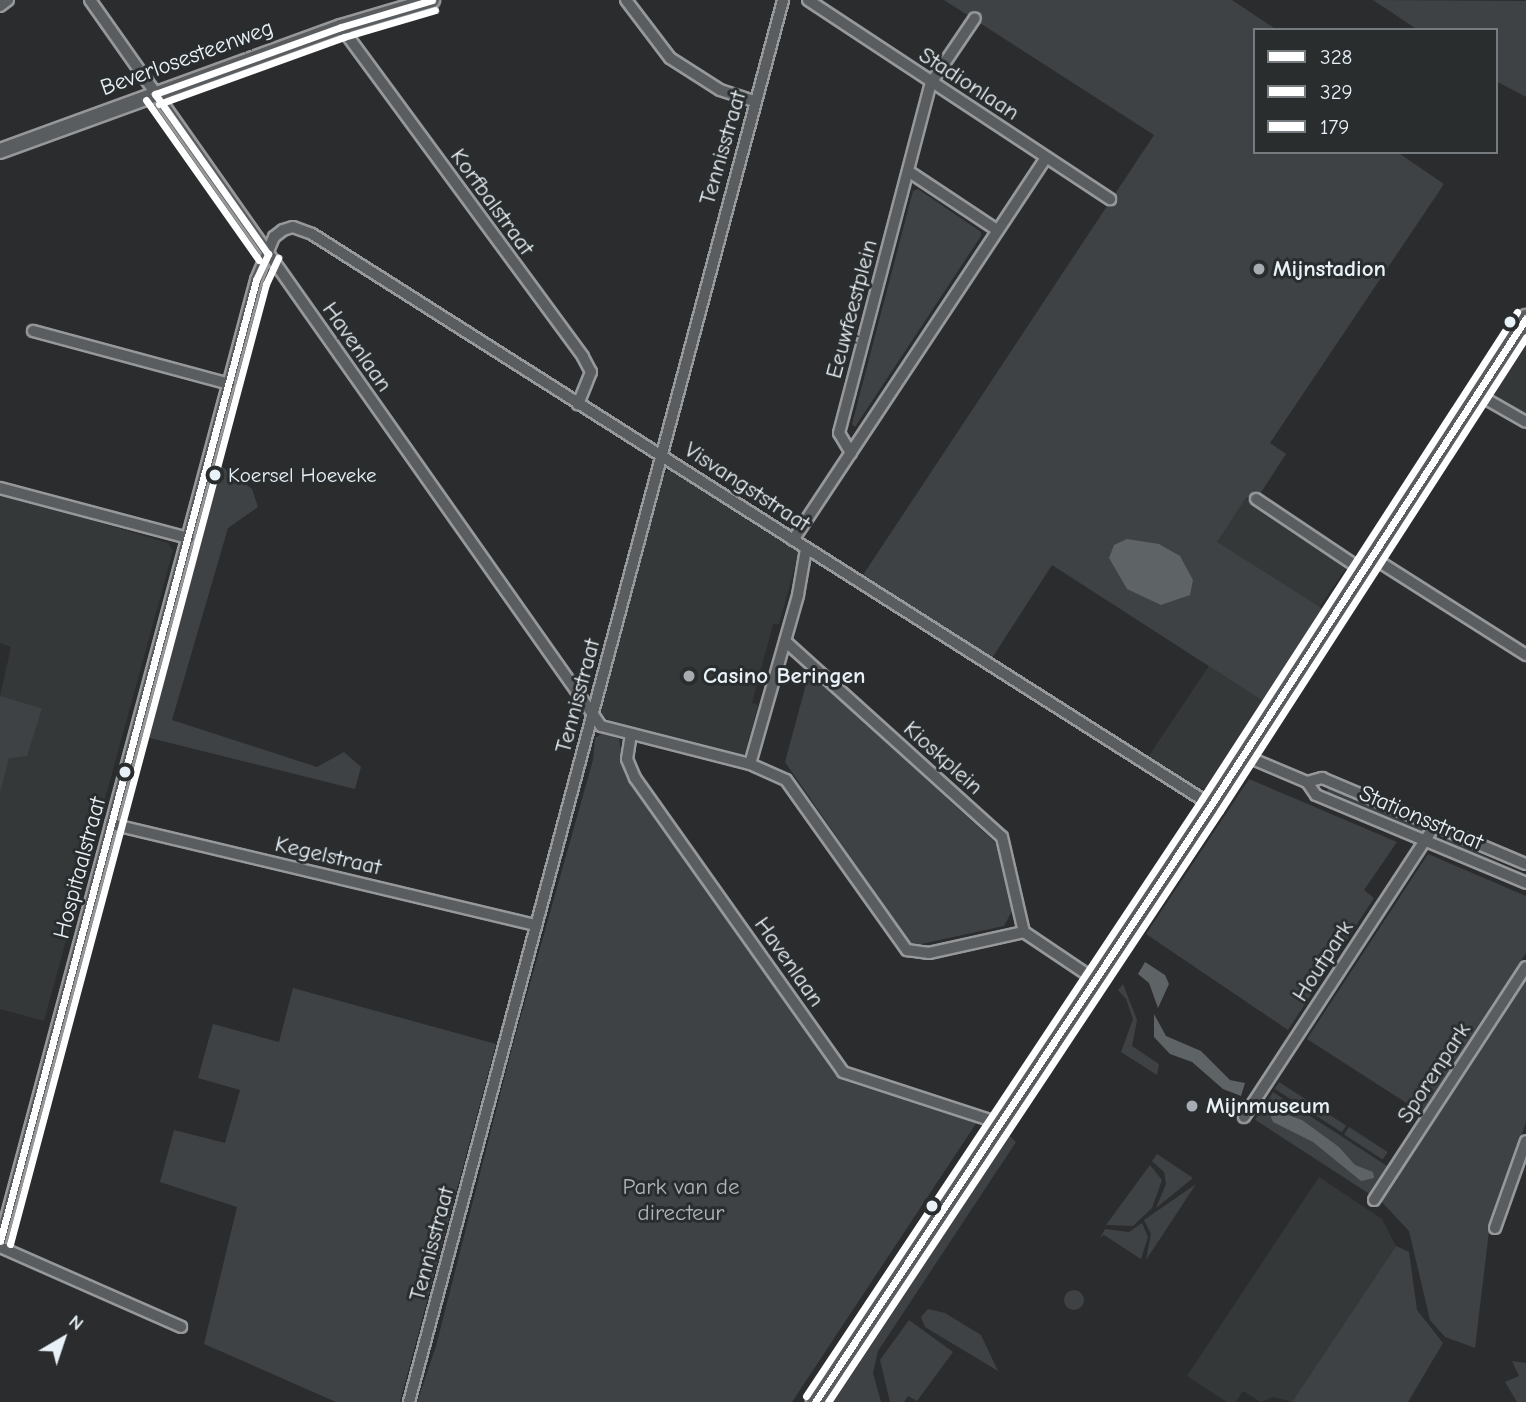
<!DOCTYPE html>
<style>
body{margin:0}
#map{position:relative;width:1526px;height:1402px;overflow:hidden;background:#2b2c2d;font-family:"Comic Neue",sans-serif}
div>[style]{position:absolute}
.built>*{inset:0;background:#353839;transform-origin:0 0}
.green>*{inset:0;background:#3f4244;transform-origin:0 0}
.round{border-radius:50%}
.water>*{inset:0;background:#5e6365}
.roads{filter:drop-shadow(2px 0 #96989a) drop-shadow(-2px 0 #96989a) drop-shadow(0 2px #96989a) drop-shadow(0 -2px #96989a)}
.street>*{height:10px;margin:-5px;padding:0 5px;transform-origin:5px;border-radius:5px;background:#5a5d60}
.secondary>*{height:14px;margin:-7px;padding:0 7px;transform-origin:7px;border-radius:7px;background:#5a5d60}
.primary>*{height:16px;margin:-8px;padding:0 8px;transform-origin:8px;border-radius:8px;background:#5a5d60}
.bus-1>*{height:7px;margin:-3.5px;padding:0 3.5px;transform-origin:3.5px;border-radius:3.5px;background:#fff}
.bus-2>*{height:7px;margin:-3.5px;padding:0 3.5px;transform-origin:3.5px;border-radius:3.5px;background:#fff}
.bus-3>*{height:7px;margin:-3.5px;padding:0 3.5px;transform-origin:3.5px;border-radius:3.5px;background:#fff}
.dots>*{width:19px;height:19px;translate:-50% -50%;box-sizing:border-box;border:4px solid #2a2d2e;border-radius:50%}
span{translate:-50% -50%;white-space:nowrap;text-align:center;line-height:1.15;-webkit-text-stroke:6px #2a2d2e;paint-order:stroke}
.bus-label{font-size:21px;color:#e8f1f8}
.left{translate:0 -50%;text-align:left}
.street-label{font-size:23px;color:#e8f1f8}
.poi-label{font-size:23px;color:#e8f1f8;font-weight:700}
.park-label{font-size:23px;color:#aeb5ba}
.legend{position:absolute;left:1253px;top:28px;width:245px;height:126px;box-sizing:border-box;background:#2a2d2e;border:2px solid #767b7f;margin:0;padding:9px 12px;list-style:none;font-size:21px;color:#e8f1f8}
.legend li{display:flex;align-items:center;gap:14px;height:35px}
.legend b{width:35px;border:2px solid #767b7f}
.north{position:absolute;left:28px;top:1304px;width:70px;height:70px;-webkit-text-stroke:5px #2a2d2e;paint-order:stroke;rotate:39deg;font-size:19px;font-weight:700;line-height:28px;text-align:center;color:#e8f1f8}
.north::after{content:'';display:block;margin:auto;width:24px;height:32px;background:#e8f1f8;clip-path:polygon(50% 0,100% 100%,50% 72%,0 100%)}
</style>
<div id="map">
<div class="built">
<i style="clip-path:polygon(1526px 335px,1526px 417px,1495px 398px,1491px 388px)"></i>
<i style="clip-path:polygon(676px 470px,799px 552px,779px 624px,773px 624px,752px 703px,758px 705px,748px 743px,752px 745px,743px 756px,612px 723px,601px 713px,661px 480px,667px 471px)"></i>
<i style="clip-path:polygon(0 493px,168px 543px,173px 551px,44px 1021px,0 1009px,0 793px,9px 757px,42px 708px,0 696px,11px 647px,0 643px)"></i>
<i style="left:1246px;top:498px;width:122px;height:54px;rotate:34deg"></i>
<i style="clip-path:polygon(1209px 666px,1263px 701px,1206px 788px,1201px 789px,1148px 757px)"></i>
<i style="clip-path:polygon(1319px 1177px,1382px 1219px,1396px 1246px,1292px 1402px,1274px 1397px,1261px 1402px,1243px 1391px,1236px 1402px,1227px 1402px,1187px 1376px)"></i>
</div>
<div class="green">
<i style="clip-path:polygon(944px 0,1232px 0,1277px 30px,1255px 30px,1255px 152px,1397px 152px,1444px 184px,1270px 443px,1286px 454px,1260px 494px,1246px 498px,1217px 542px,1323px 609px,1263px 701px,1052px 565px,992px 658px,863px 575px,1154px 135px)"></i>
<i style="clip-path:polygon(1373px 0,1526px 1px,1526px 97px,1496px 81px,1496px 30px,1418px 30px)"></i>
<i style="clip-path:polygon(918px 189px,981px 232px,981px 236px,855px 427px,852px 424px,913px 191px)"></i>
<i style="clip-path:polygon(216px 462px,252px 489px,258px 507px,228px 528px,172px 720px,317px 767px,344px 752px,361px 767px,355px 789px,142px 736px)"></i>
<i style="clip-path:polygon(808px 677px,815px 678px,998px 845px,1012px 911px,1004px 926px,912px 946px,785px 762px)"></i>
<i style="clip-path:polygon(0 696px,42px 708px,27px 756px,9px 758px,0 793px)"></i>
<i style="clip-path:polygon(603px 733px,619px 739px,624px 769px,839px 1074px,855px 1084px,977px 1122px,792px 1402px,417px 1402px,436px 1346px,513px 1044px,593px 760px,595px 738px)"></i>
<i style="clip-path:polygon(1249px 779px,1397px 842px,1364px 890px,1374px 898px,1288px 1030px,1146px 934px)"></i>
<i style="clip-path:polygon(1328px 786px,1417px 826px,1422px 824px,1426px 831px,1418px 834px,1416px 829px,1334px 794px,1327px 796px)"></i>
<i style="clip-path:polygon(1446px 837px,1452px 837px,1455px 842px,1526px 875px,1453px 845px,1447px 847px)"></i>
<i style="clip-path:polygon(1428px 854px,1526px 896px,1526px 953px,1422px 1113px,1307px 1039px)"></i>
<i style="clip-path:polygon(1526px 976px,1526px 1122px,1489px 1231px,1475px 1348px,1445px 1337px,1430px 1320px,1409px 1231px,1380px 1200px)"></i>
<i style="clip-path:polygon(1123px 984px,1137px 1020px,1132px 1046px,1159px 1064px,1157px 1075px,1121px 1052px,1133px 1019px,1126px 999px,1118px 990px)"></i>
<i style="clip-path:polygon(293px 988px,496px 1044px,400px 1402px,336px 1402px,204px 1344px,237px 1207px,160px 1182px,174px 1130px,225px 1143px,240px 1090px,198px 1078px,213px 1024px,279px 1042px)"></i>
<i style="left:1279px;top:1082px;width:80px;height:8px;rotate:33deg"></i>
<i style="left:1273px;top:1092px;width:136px;height:33px;rotate:33deg"></i>
<i style="left:1349px;top:1127px;width:46px;height:9px;rotate:33deg"></i>
<i style="clip-path:polygon(1005px 1132px,1016px 1142px,878px 1351px,873px 1373px,881px 1402px,828px 1402px)"></i>
<i style="clip-path:polygon(1157px 1154px,1193px 1178px,1156px 1208px,1166px 1184px,1164px 1172px,1152px 1161px)"></i>
<i style="clip-path:polygon(1150px 1165px,1162px 1180px,1152px 1208px,1133px 1226px,1106px 1225px)"></i>
<i style="clip-path:polygon(1196px 1184px,1146px 1260px,1151px 1234px,1144px 1220px)"></i>
<i style="clip-path:polygon(1142px 1223px,1148px 1237px,1141px 1259px,1104px 1235px,1100px 1238px,1105px 1229px,1129px 1232px)"></i>
<i style="clip-path:polygon(1396px 1246px,1409px 1252px,1417px 1310px,1443px 1343px,1408px 1402px,1292px 1402px)"></i>
<i class="round" style="left:1064px;top:1290px;width:20px;height:20px"></i>
<i style="clip-path:polygon(928px 1309px,945px 1313px,981px 1335px,998px 1371px,925px 1327px,921px 1317px)"></i>
<i style="clip-path:polygon(909px 1320px,953px 1352px,917px 1401px,908px 1396px,904px 1402px,890px 1402px,880px 1360px)"></i>
<i style="clip-path:polygon(1512px 1361px,1526px 1363px,1526px 1402px,1517px 1402px,1505px 1382px,1519px 1376px)"></i>
</div>
<div class="water">
<i style="clip-path:polygon(1127px 539px,1159px 544px,1180px 556px,1193px 580px,1190px 595px,1161px 605px,1127px 589px,1109px 558px,1114px 545px)"></i>
<i style="clip-path:polygon(1145px 962px,1165px 975px,1169px 984px,1158px 1008px,1149px 983px,1138px 974px)"></i>
<i style="clip-path:polygon(1154px 1014px,1166px 1036px,1201px 1051px,1230px 1080px,1245px 1083px,1241px 1096px,1223px 1089px,1192px 1062px,1170px 1054px,1154px 1037px)"></i>
<i style="clip-path:polygon(1274px 1110px,1302px 1120px,1339px 1147px,1355px 1165px,1373px 1172px,1374px 1178px,1361px 1181px,1313px 1142px,1273px 1122px,1270px 1115px)"></i>
</div>
<div class="roads">
<div class="street">
<i style="left:90px;top:0;width:888px;rotate:54.86deg"></i>
<i style="left:601px;top:726px;width:154px;rotate:14.3deg"></i>
<i style="left:750px;top:764px;width:39px;rotate:24deg"></i>
<i style="left:786px;top:780px;width:209px;rotate:54.6deg"></i>
<i style="left:907px;top:950px;width:22px;rotate:8deg"></i>
<i style="left:929px;top:953px;width:97px;rotate:-12.5deg"></i>
<i style="left:1024px;top:932px;width:84px;rotate:33.9deg"></i>
<i style="left:626px;top:0;width:73px;rotate:52.8deg"></i>
<i style="left:670px;top:58px;width:59px;rotate:32.6deg"></i>
<i style="left:720px;top:90px;width:38px;rotate:18deg"></i>
<i style="left:808px;top:0;width:362px;rotate:33.4deg"></i>
<i style="left:0;top:6px;width:10px;rotate:-37deg"></i>
<i style="left:341px;top:27px;width:409px;rotate:53.7deg"></i>
<i style="left:583px;top:357px;width:17px;rotate:62deg"></i>
<i style="left:591px;top:372px;width:35px;rotate:112deg"></i>
<i style="left:908px;top:171px;width:107px;rotate:33.5deg"></i>
<i style="left:33px;top:331px;width:203px;rotate:15.1deg"></i>
<i style="left:1477px;top:394px;width:56px;rotate:29.7deg"></i>
<i style="left:851px;top:453px;width:23px;rotate:-121deg"></i>
<i style="left:839px;top:433px;width:362px;rotate:-75.3deg"></i>
<i style="left:931px;top:83px;width:78px;rotate:-55.9deg"></i>
<i style="left:0;top:488px;width:195px;rotate:14.9deg"></i>
<i style="left:1256px;top:499px;width:128px;rotate:33.8deg"></i>
<i style="left:793px;top:540px;width:458px;rotate:-56.5deg"></i>
<i style="left:1370px;top:556px;width:185px;rotate:32.4deg"></i>
<i style="left:785px;top:641px;width:292px;rotate:42.1deg"></i>
<i style="left:1002px;top:837px;width:98px;rotate:77deg"></i>
<i style="left:631px;top:734px;width:25px;rotate:99deg"></i>
<i style="left:627px;top:759px;width:21px;rotate:67deg"></i>
<i style="left:635px;top:778px;width:360px;rotate:54.7deg"></i>
<i style="left:843px;top:1072px;width:164px;rotate:18.1deg"></i>
<i style="left:1243px;top:755px;width:69px;rotate:22.9deg"></i>
<i style="left:1307px;top:782px;width:16px;rotate:55deg"></i>
<i style="left:1316px;top:795px;width:228px;rotate:22.7deg"></i>
<i style="left:750px;top:764px;width:176px;rotate:-74.1deg"></i>
<i style="left:798px;top:595px;width:47px;rotate:-80.1deg"></i>
<i style="left:1307px;top:782px;width:16px;rotate:-15deg"></i>
<i style="left:1322px;top:778px;width:221px;rotate:22.9deg"></i>
<i style="left:111px;top:824px;width:437px;rotate:13.4deg"></i>
<i style="left:1244px;top:1117px;width:349px;rotate:-56.8deg"></i>
<i style="left:1374px;top:1200px;width:278px;rotate:-56.9deg"></i>
<i style="left:1495px;top:1228px;width:92px;rotate:-70.4deg"></i>
<i style="left:0;top:1241px;width:995px;rotate:-75.08deg"></i>
<i style="left:256px;top:280px;width:47px;rotate:-67.3deg"></i>
<i style="left:274px;top:237px;width:11px;rotate:-38deg"></i>
<i style="left:283px;top:230px;width:10px;rotate:-17deg"></i>
<i style="left:293px;top:227px;width:20px;rotate:20deg"></i>
<i style="left:312px;top:234px;width:1065px;rotate:32.42deg"></i>
<i style="left:0;top:1247px;width:198px;rotate:23.8deg"></i>
<i style="left:409px;top:1402px;width:1451px;rotate:-75.06deg"></i>
</div>
<div class="secondary">
<i style="left:0;top:151px;width:363px;rotate:-20deg"></i>
<i style="left:341px;top:27px;width:95px;rotate:-16.5deg"></i>
</div>
<div class="primary">
<i style="left:815px;top:1402px;width:716px;rotate:-56.44deg"></i>
<i style="left:1211px;top:805px;width:580px;rotate:-57.1deg"></i>
</div>
</div>
<div class="bus-1">
<i style="left:155px;top:94px;width:198px;rotate:-19.8deg"></i>
<i style="left:341px;top:27px;width:95px;rotate:-16.5deg"></i>
<i style="left:155px;top:94px;width:196px;rotate:54.8deg"></i>
<i style="left:0;top:1241px;width:995px;rotate:-75.08deg"></i>
<i style="left:256px;top:280px;width:29px;rotate:-65deg"></i>
<i style="left:815px;top:1402px;width:716px;rotate:-56.44deg"></i>
<i style="left:1211px;top:805px;width:580px;rotate:-57.1deg"></i>
</div>
<div class="bus-2">
<i style="left:146px;top:100px;width:196px;rotate:54.8deg"></i>
<i style="left:159px;top:104px;width:197px;rotate:-19.9deg"></i>
<i style="left:344px;top:37px;width:95px;rotate:-16.5deg"></i>
<i style="left:10px;top:1244px;width:994px;rotate:-75.07deg"></i>
<i style="left:266px;top:284px;width:29px;rotate:-65deg"></i>
<i style="left:828px;top:1402px;width:709px;rotate:-56.44deg"></i>
<i style="left:1220px;top:811px;width:564px;rotate:-57.15deg"></i>
</div>
<div class="bus-3">
<i style="left:806px;top:1396px;width:716px;rotate:-56.44deg"></i>
<i style="left:1202px;top:799px;width:580px;rotate:-57.1deg"></i>
</div>
<div class="dots">
<i style="left:1259px;top:269px;background:#a6acb1"></i>
<i style="left:1510px;top:322px;background:#e8f1f8"></i>
<i style="left:215px;top:475px;background:#e8f1f8"></i>
<i style="left:689px;top:676px;background:#a6acb1"></i>
<i style="left:125px;top:772px;background:#e8f1f8"></i>
<i style="left:1192px;top:1106px;background:#a6acb1"></i>
<i style="left:932px;top:1206px;background:#e8f1f8"></i>
</div>
<div class="bus-label">
<span class="left" style="left:228px;top:475px">Koersel Hoeveke</span>
</div>
<div class="street-label">
<span style="left:187px;top:58px;rotate:-20deg">Beverlosesteenweg</span>
<span style="left:969px;top:84px;rotate:33deg">Stadionlaan</span>
<span style="left:723px;top:148px;rotate:-74deg">Tennisstraat</span>
<span style="left:492px;top:202px;rotate:54deg">Korfbalstraat</span>
<span style="left:852px;top:309px;rotate:-75deg">Eeuwfeestplein</span>
<span style="left:357px;top:347px;rotate:55deg">Havenlaan</span>
<span style="left:747px;top:487px;rotate:33deg">Visvangststraat</span>
<span style="left:578px;top:696px;rotate:-75deg">Tennisstraat</span>
<span style="left:943px;top:758px;rotate:42deg">Kioskplein</span>
<span style="left:1421px;top:818px;rotate:23deg">Stationsstraat</span>
<span style="left:328px;top:856px;rotate:13deg">Kegelstraat</span>
<span style="left:80px;top:868px;rotate:-75deg">Hospitaalstraat</span>
<span style="left:1323px;top:961px;rotate:-57deg">Houtpark</span>
<span style="left:789px;top:962px;rotate:55deg">Havenlaan</span>
<span style="left:1434px;top:1073px;rotate:-57deg">Sporenpark</span>
<span style="left:432px;top:1244px;rotate:-75deg">Tennisstraat</span>
</div>
<div class="poi-label">
<span class="left" style="left:1273px;top:269px">Mijnstadion</span>
<span class="left" style="left:703px;top:676px">Casino Beringen</span>
<span class="left" style="left:1206px;top:1106px">Mijnmuseum</span>
</div>
<div class="park-label">
<span style="left:681px;top:1200px">Park van de<br>directeur</span>
</div>
<ul class="legend">
<li><b style="height:9px;background:#fff"></b>328</li>
<li><b style="height:9px;background:#fff"></b>329</li>
<li><b style="height:9px;background:#fff"></b>179</li>
</ul>
<div class="north">N</div>
</div>
